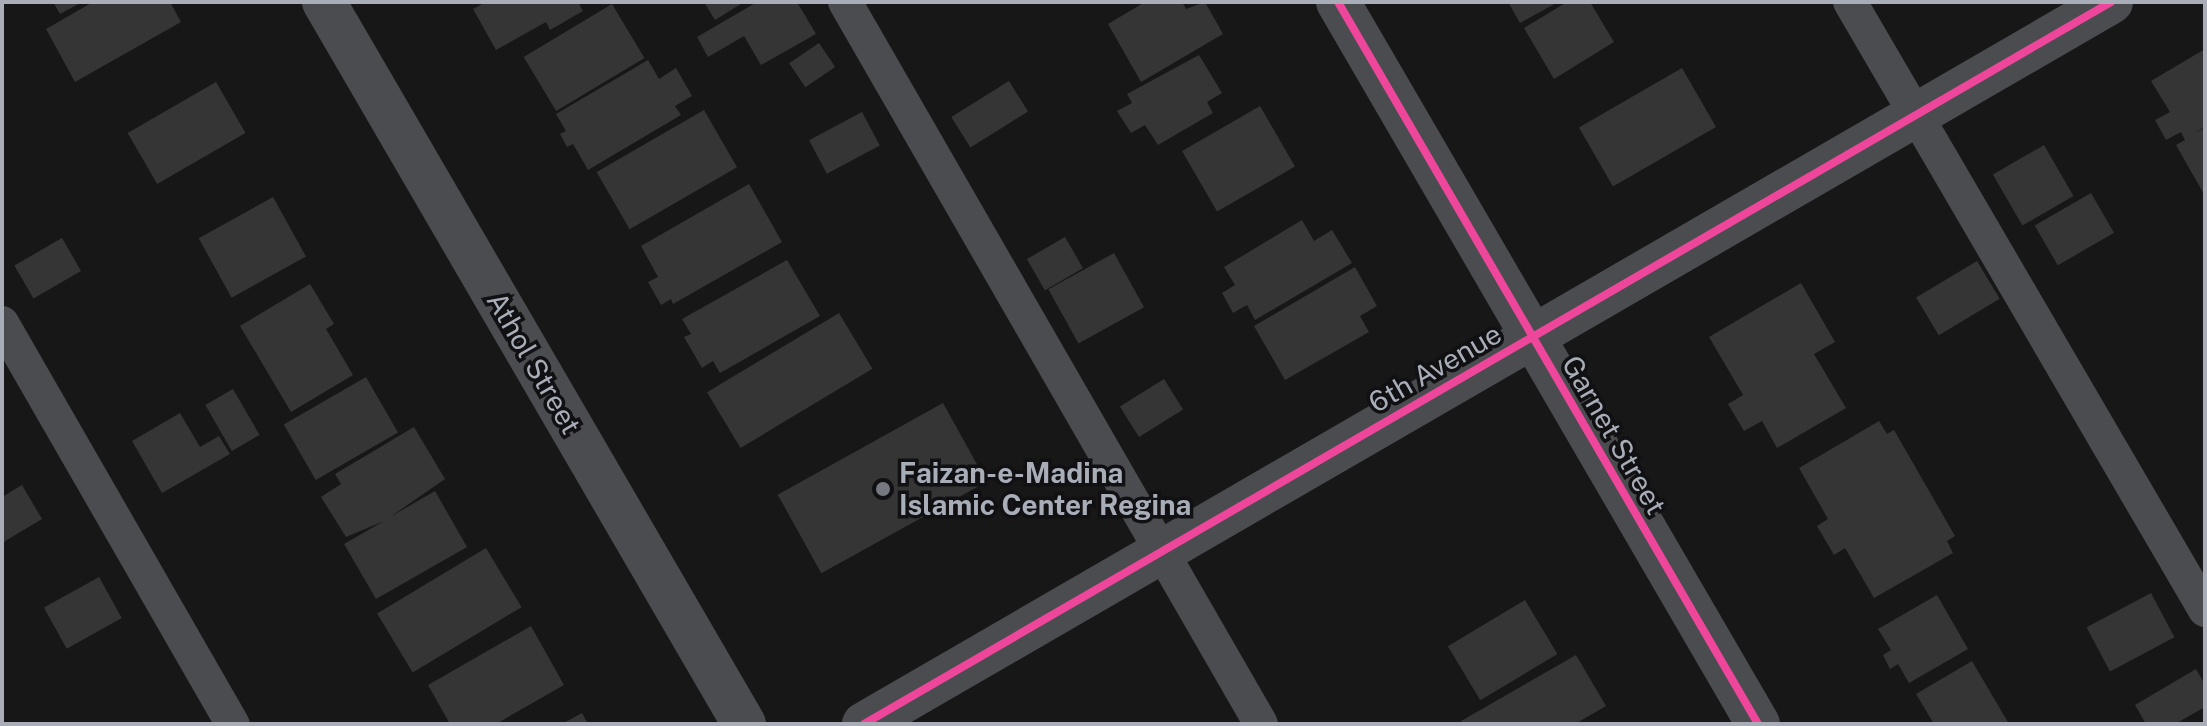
<!DOCTYPE html>
<style>
body{margin:0}
#map{position:relative;width:2207px;height:726px;overflow:hidden;background:#171717;font-family:"Public Sans",sans-serif}
div>[style]{position:absolute}
.building>*{inset:0;background:#353536;transform-origin:0 0}
.service>*{height:34px;margin:-17px;padding:0 17px;transform-origin:17px;border-radius:17px;background:#4b4c50}
.minor>*{height:44px;margin:-22px;padding:0 22px;transform-origin:22px;border-radius:22px;background:#4b4c50}
.cycleway>*{height:8px;margin:-4px;padding:0 4px;transform-origin:4px;border-radius:4px;background:#ed469a}
.dots>*{width:22px;height:22px;translate:-50% -50%;box-sizing:border-box;border:4px solid #111113;border-radius:50%}
span{translate:-50% -50%;white-space:nowrap;text-align:center;line-height:1.15;-webkit-text-stroke:7px #111113;paint-order:stroke}
.street-label{font-size:28px;color:#a8adb8}
.poi-label{font-size:28px;color:#a8adb8;font-weight:700}
.left{translate:0 -50%;text-align:left}
.frame{position:absolute;inset:0;border:4px solid #a8adb8;pointer-events:none}
</style>
<div id="map">
<div class="building">
<i style="clip-path:polygon(53px 2px,82px 2px,60px 14px)"></i>
<i style="clip-path:polygon(93px 2px,170px 2px,181px 22px,75px 82px,46px 29px)"></i>
<i style="clip-path:polygon(486px 2px,578px 2px,583px 11px,550px 30px,546px 22px,496px 50px,473px 9px)"></i>
<i style="clip-path:polygon(704px 2px,744px 2px,715px 20px)"></i>
<i style="clip-path:polygon(757px 2px,797px 2px,816px 34px,761px 65px,744px 36px,708px 57px,697px 37px)"></i>
<i style="clip-path:polygon(1145px 2px,1182px 2px,1186px 9px,1205px 2px,1223px 34px,1141px 82px,1108px 24px)"></i>
<i style="clip-path:polygon(1508px 2px,1558px 2px,1520px 23px)"></i>
<i style="clip-path:polygon(1567px 2px,1590px 2px,1614px 42px,1554px 79px,1524px 28px)"></i>
<i style="left:612px;top:4px;width:63px;height:103px;rotate:59deg"></i>
<i style="left:819px;top:43px;width:29px;height:36px;rotate:56deg"></i>
<i style="clip-path:polygon(2205px 49px,2205px 127px,2194px 133px,2205px 128px,2205px 196px,2176px 145px,2185px 140px,2181px 132px,2166px 140px,2155px 120px,2170px 112px,2151px 81px)"></i>
<i style="clip-path:polygon(1199px 55px,1222px 93px,1207px 102px,1213px 113px,1158px 145px,1145px 125px,1131px 133px,1117px 111px,1132px 103px,1127px 94px)"></i>
<i style="clip-path:polygon(648px 60px,659px 79px,676px 68px,692px 96px,675px 106px,681px 115px,588px 170px,573px 144px,567px 147px,560px 134px,566px 131px,556px 114px)"></i>
<i style="left:1682px;top:68px;width:68px;height:119px;rotate:60deg"></i>
<i style="left:1009px;top:81px;width:36px;height:68px;rotate:58deg"></i>
<i style="left:216px;top:82px;width:59px;height:102px;rotate:60deg"></i>
<i style="left:1260px;top:106px;width:70px;height:90px;rotate:60deg"></i>
<i style="left:704px;top:110px;width:66px;height:124px;rotate:60deg"></i>
<i style="left:862px;top:112px;width:38px;height:60px;rotate:62deg"></i>
<i style="left:2044px;top:145px;width:59px;height:59px;rotate:60deg"></i>
<i style="clip-path:polygon(749px 184px,782px 242px,673px 304px,671px 299px,661px 305px,648px 282px,658px 277px,641px 246px)"></i>
<i style="left:2091px;top:193px;width:46px;height:65px;rotate:60deg"></i>
<i style="left:273px;top:197px;width:68px;height:85px;rotate:61deg"></i>
<i style="clip-path:polygon(1302px 220px,1314px 241px,1332px 230px,1352px 263px,1255px 320px,1247px 305px,1233px 313px,1222px 293px,1235px 285px,1224px 267px)"></i>
<i style="left:1065px;top:237px;width:36px;height:44px;rotate:60deg"></i>
<i style="left:62px;top:238px;width:38px;height:55px;rotate:60deg"></i>
<i style="left:1114px;top:253px;width:62px;height:75px;rotate:61deg"></i>
<i style="clip-path:polygon(787px 260px,820px 316px,720px 373px,713px 361px,702px 368px,684px 337px,691px 334px,682px 319px)"></i>
<i style="left:1977px;top:261px;width:44px;height:71px;rotate:59deg"></i>
<i style="clip-path:polygon(1355px 267px,1377px 306px,1360px 316px,1369px 332px,1285px 380px,1254px 326px)"></i>
<i style="clip-path:polygon(1801px 283px,1835px 342px,1814px 354px,1846px 408px,1777px 448px,1762px 421px,1744px 431px,1728px 404px,1743px 395px,1709px 337px)"></i>
<i style="clip-path:polygon(310px 284px,334px 324px,326px 329px,353px 375px,291px 412px,240px 326px)"></i>
<i style="left:839px;top:313px;width:65px;height:154px;rotate:59deg"></i>
<i style="left:366px;top:377px;width:64px;height:95px;rotate:60deg"></i>
<i style="left:1164px;top:379px;width:36px;height:52px;rotate:58deg"></i>
<i style="left:233px;top:389px;width:53px;height:32px;rotate:60deg"></i>
<i style="left:943px;top:403px;width:90px;height:189px;rotate:61deg"></i>
<i style="clip-path:polygon(180px 413px,200px 447px,219px 436px,230px 454px,162px 493px,132px 441px)"></i>
<i style="clip-path:polygon(1879px 421px,1887px 434px,1894px 430px,1955px 536px,1947px 541px,1953px 553px,1874px 598px,1845px 548px,1834px 555px,1817px 526px,1828px 519px,1799px 468px)"></i>
<i style="clip-path:polygon(414px 427px,445px 479px,390px 517px,435px 491px,467px 547px,376px 599px,344px 544px,384px 521px,346px 537px,321px 497px,341px 484px,335px 474px)"></i>
<i style="clip-path:polygon(22px 485px,42px 519px,2px 543px,2px 497px)"></i>
<i style="left:486px;top:548px;width:69px;height:127px;rotate:59deg"></i>
<i style="left:99px;top:577px;width:47px;height:63px;rotate:61deg"></i>
<i style="left:2151px;top:593px;width:50px;height:73px;rotate:62deg"></i>
<i style="clip-path:polygon(1937px 595px,1968px 649px,1909px 683px,1898px 664px,1890px 669px,1883px 655px,1891px 650px,1878px 629px)"></i>
<i style="left:1525px;top:600px;width:63px;height:90px;rotate:59deg"></i>
<i style="clip-path:polygon(531px 626px,564px 685px,496px 724px,450px 724px,428px 685px)"></i>
<i style="clip-path:polygon(1576px 655px,1606px 706px,1575px 724px,1464px 724px,1461px 721px)"></i>
<i style="clip-path:polygon(1972px 661px,2009px 724px,1934px 724px,1916px 694px)"></i>
<i style="clip-path:polygon(2196px 669px,2205px 685px,2205px 707px,2175px 724px,2146px 724px,2135px 705px)"></i>
<i style="clip-path:polygon(582px 713px,588px 724px,562px 724px)"></i>
</div>
<div class="service">
<i style="left:845px;top:2px;width:833px;rotate:60.05deg"></i>
<i style="left:1850px;top:2px;width:704px;rotate:59.72deg"></i>
<i style="left:2px;top:323px;width:463px;rotate:60.1deg"></i>
</div>
<div class="minor">
<i style="left:324px;top:2px;width:835px;rotate:59.81deg"></i>
<i style="left:1338px;top:2px;width:835px;rotate:59.81deg"></i>
<i style="left:864px;top:724px;width:1441px;rotate:-30.07deg"></i>
</div>
<div class="cycleway">
<i style="left:1338px;top:2px;width:835px;rotate:59.81deg"></i>
<i style="left:864px;top:724px;width:1441px;rotate:-30.07deg"></i>
</div>
<div class="dots">
<i style="left:883px;top:489px;background:#757880"></i>
</div>
<div class="street-label">
<span style="left:534px;top:363px;rotate:60deg">Athol Street</span>
<span style="left:1435px;top:368px;rotate:-30deg">6th Avenue</span>
<span style="left:1614px;top:435px;rotate:60deg">Garnet Street</span>
</div>
<div class="poi-label">
<span class="left" style="left:899px;top:489px">Faizan-e-Madina<br>Islamic Center Regina</span>
</div>
<div class="frame"></div>
</div>
